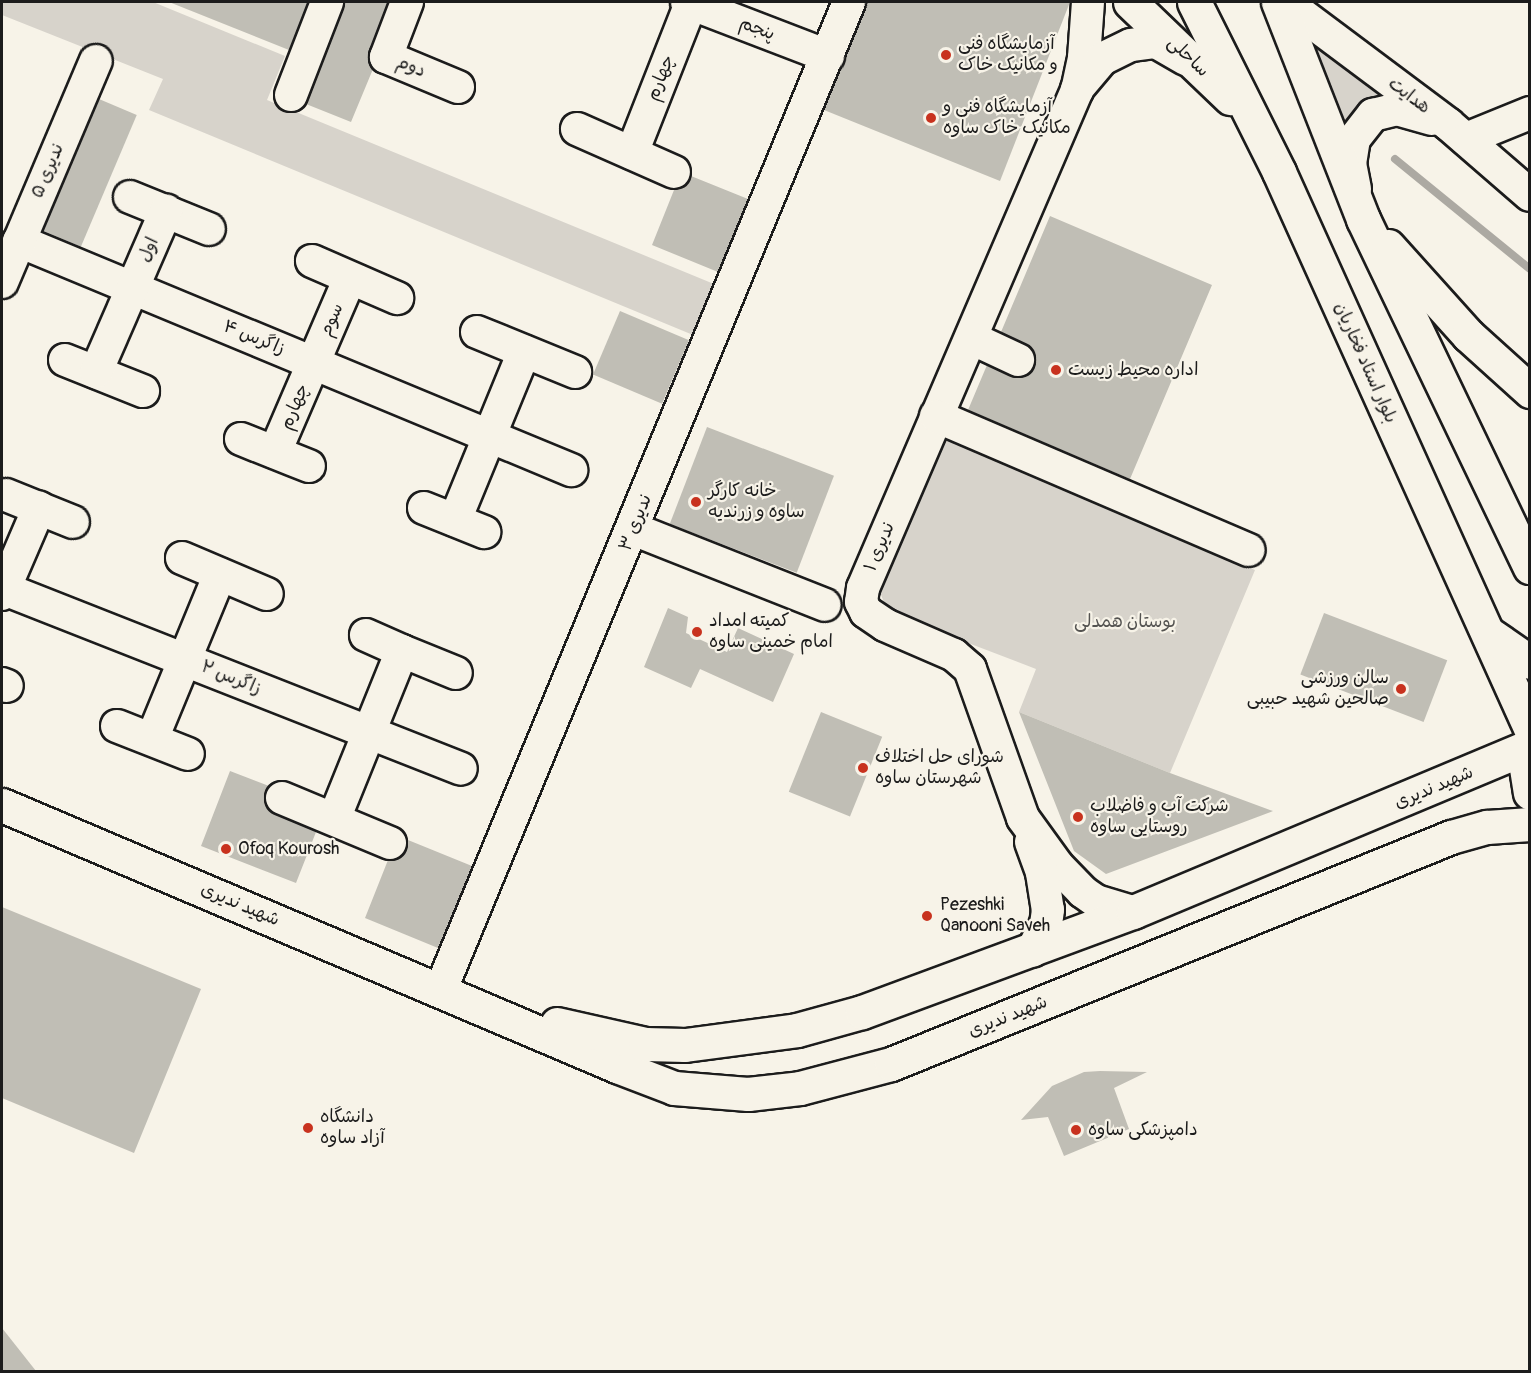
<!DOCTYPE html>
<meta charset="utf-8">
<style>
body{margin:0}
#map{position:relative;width:1531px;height:1373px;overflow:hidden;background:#f7f3e8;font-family:Pangolin,"Playpen Sans Arabic",sans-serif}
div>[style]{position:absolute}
.green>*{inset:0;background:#d7d3cb}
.stream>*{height:8px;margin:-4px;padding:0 4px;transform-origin:4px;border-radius:4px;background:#aca9a2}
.building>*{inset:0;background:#c0beb5;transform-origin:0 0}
.roads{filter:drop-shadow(2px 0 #1c1c1c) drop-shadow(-2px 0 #1c1c1c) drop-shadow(0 2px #1c1c1c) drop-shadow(0 -2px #1c1c1c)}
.street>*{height:32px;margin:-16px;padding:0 16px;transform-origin:16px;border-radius:16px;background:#f7f3e8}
.secondary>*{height:33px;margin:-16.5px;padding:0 16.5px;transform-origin:16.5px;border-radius:16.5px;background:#f7f3e8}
.dots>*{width:16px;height:16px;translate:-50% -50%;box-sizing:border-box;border:3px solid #f7f3e8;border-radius:50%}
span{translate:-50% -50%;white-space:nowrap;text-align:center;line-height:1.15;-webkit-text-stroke:4.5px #f7f3e8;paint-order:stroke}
.street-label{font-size:18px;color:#1c1c1c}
.poi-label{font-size:18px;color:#1c1c1c}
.left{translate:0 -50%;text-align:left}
.right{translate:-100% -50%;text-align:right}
.park-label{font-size:18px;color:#545351}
.frame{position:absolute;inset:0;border:3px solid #1c1c1c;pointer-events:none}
</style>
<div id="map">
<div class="green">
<i style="clip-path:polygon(2px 2px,153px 2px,285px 56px,267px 100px,731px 291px,710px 342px,149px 110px,163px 79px,2px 15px)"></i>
<i style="clip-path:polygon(1308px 33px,1397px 96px,1362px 104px,1347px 135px)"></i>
<i style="clip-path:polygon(942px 438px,1255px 570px,1170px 773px,1019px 712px,1036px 669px,900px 617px,885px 605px,878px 587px)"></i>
</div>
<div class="stream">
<i style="left:1395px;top:159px;width:174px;rotate:39.2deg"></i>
</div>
<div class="building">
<i style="clip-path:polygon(169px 2px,308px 2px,289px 50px)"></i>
<i style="clip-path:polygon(345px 2px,388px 2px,369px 51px,373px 69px,351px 122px,306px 104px)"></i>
<i style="clip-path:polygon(867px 2px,1070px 2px,1000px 181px,824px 110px)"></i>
<i style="left:99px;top:99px;width:41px;height:143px;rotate:23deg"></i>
<i style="clip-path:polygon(691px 176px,748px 199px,718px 272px,652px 245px,674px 190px,685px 186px)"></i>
<i style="clip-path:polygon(1050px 216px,1212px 285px,1130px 479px,968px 410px,987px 365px,1019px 378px,1034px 367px,1032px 349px,1001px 332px)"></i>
<i style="left:620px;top:311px;width:75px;height:69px;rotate:23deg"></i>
<i style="left:707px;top:427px;width:136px;height:104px;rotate:21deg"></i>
<i style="clip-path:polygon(668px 608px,688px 617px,686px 633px,727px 652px,738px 628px,794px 654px,773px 702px,700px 669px,691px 688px,644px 667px)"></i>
<i style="left:1324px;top:613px;width:132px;height:66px;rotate:21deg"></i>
<i style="left:821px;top:712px;width:66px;height:86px;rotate:22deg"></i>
<i style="clip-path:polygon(1019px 712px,1170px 773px,1273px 811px,1106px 874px,1074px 851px)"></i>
<i style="clip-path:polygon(230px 771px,269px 786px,264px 800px,268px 809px,316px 832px,296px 883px,201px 846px)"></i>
<i style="clip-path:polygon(408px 840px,472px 866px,438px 948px,365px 918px,388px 860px,401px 857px)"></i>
<i style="clip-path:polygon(2px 907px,201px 989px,134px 1153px,2px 1098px)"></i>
<i style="clip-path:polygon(1100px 1071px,1147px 1072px,1114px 1088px,1129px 1129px,1064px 1156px,1048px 1117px,1021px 1120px,1052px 1086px,1084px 1072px)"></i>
<i style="clip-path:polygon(2px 1328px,36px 1371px,2px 1371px)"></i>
</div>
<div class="roads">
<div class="street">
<i style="left:407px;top:2px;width:59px;rotate:110.9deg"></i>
<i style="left:386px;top:57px;width:78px;rotate:22.6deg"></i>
<i style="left:687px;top:2px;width:151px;rotate:21deg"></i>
<i style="left:1088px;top:2px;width:56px;rotate:94.1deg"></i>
<i style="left:1084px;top:58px;width:33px;rotate:102deg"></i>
<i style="left:1077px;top:90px;width:542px;rotate:113.25deg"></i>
<i style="left:863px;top:588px;width:14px;rotate:98deg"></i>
<i style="left:861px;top:602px;width:11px;rotate:63deg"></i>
<i style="left:866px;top:612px;width:23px;rotate:34deg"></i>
<i style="left:885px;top:625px;width:75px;rotate:23.5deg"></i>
<i style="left:954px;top:655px;width:21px;rotate:41deg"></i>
<i style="left:970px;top:669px;width:158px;rotate:70.4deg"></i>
<i style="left:1023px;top:818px;width:58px;rotate:54.1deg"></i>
<i style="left:1057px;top:865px;width:37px;rotate:46deg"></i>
<i style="left:1083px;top:892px;width:16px;rotate:35deg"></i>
<i style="left:1096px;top:901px;width:39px;rotate:17deg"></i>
<i style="left:1285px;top:2px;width:204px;rotate:36.8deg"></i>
<i style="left:1448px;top:124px;width:108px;rotate:40.9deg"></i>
<i style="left:1077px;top:89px;width:39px;rotate:-50deg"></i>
<i style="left:1102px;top:59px;width:32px;rotate:-26deg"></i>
<i style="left:1131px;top:45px;width:25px;rotate:-7deg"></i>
<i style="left:1156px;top:42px;width:34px;rotate:30deg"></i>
<i style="left:291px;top:95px;width:100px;rotate:-68.8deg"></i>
<i style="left:577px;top:129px;width:106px;rotate:23.9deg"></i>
<i style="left:1466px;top:139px;width:69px;rotate:-22.1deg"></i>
<i style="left:632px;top:153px;width:161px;rotate:-68.5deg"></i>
<i style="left:1355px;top:189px;width:25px;rotate:-101deg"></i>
<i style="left:1350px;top:164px;width:25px;rotate:-81deg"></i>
<i style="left:1354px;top:139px;width:31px;rotate:-52deg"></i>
<i style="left:1373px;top:115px;width:25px;rotate:-14deg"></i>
<i style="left:1397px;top:109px;width:36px;rotate:16deg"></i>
<i style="left:130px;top:197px;width:85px;rotate:22.1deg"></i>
<i style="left:19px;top:241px;width:598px;rotate:22.53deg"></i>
<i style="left:312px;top:261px;width:93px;rotate:23.5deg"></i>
<i style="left:2px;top:282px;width:240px;rotate:-67deg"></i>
<i style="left:477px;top:332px;width:106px;rotate:22.2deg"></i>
<i style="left:971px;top:338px;width:52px;rotate:25.1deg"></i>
<i style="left:65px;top:360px;width:84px;rotate:21.7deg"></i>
<i style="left:96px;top:372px;width:176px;rotate:-66.5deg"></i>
<i style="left:936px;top:416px;width:340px;rotate:23.2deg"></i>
<i style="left:241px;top:439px;width:73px;rotate:21.7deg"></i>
<i style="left:275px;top:452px;width:189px;rotate:-66.7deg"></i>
<i style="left:6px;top:495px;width:72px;rotate:21.9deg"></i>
<i style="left:424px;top:508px;width:65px;rotate:21.8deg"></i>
<i style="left:455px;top:520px;width:182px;rotate:-67.7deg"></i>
<i style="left:633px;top:529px;width:206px;rotate:21.6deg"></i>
<i style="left:182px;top:558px;width:92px;rotate:23deg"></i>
<i style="left:2px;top:588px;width:493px;rotate:21.5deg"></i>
<i style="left:2px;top:594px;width:94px;rotate:-66.7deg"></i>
<i style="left:366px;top:635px;width:39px;rotate:24deg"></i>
<i style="left:2px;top:684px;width:5px;rotate:22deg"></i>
<i style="left:117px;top:726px;width:76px;rotate:21.5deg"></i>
<i style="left:152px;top:739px;width:178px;rotate:-67.6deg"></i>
<i style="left:282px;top:798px;width:117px;rotate:22.6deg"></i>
<i style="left:334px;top:819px;width:181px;rotate:-68deg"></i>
<i style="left:402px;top:651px;width:58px;rotate:22.2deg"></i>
<i style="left:1031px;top:842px;width:33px;rotate:70deg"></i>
<i style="left:1042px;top:873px;width:37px;rotate:81deg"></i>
<i style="left:1048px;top:910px;width:14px;rotate:98deg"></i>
<i style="left:1046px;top:924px;width:30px;rotate:117deg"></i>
<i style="left:441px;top:989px;width:1068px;rotate:-67.54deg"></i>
</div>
<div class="secondary">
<i style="left:1130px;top:2px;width:139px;rotate:43.8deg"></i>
<i style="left:1194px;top:2px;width:190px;rotate:63.4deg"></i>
<i style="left:1279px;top:172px;width:610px;rotate:65.7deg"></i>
<i style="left:1278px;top:2px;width:233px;rotate:68.6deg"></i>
<i style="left:1363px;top:219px;width:386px;rotate:64.4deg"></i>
<i style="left:1388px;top:246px;width:120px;rotate:48deg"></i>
<i style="left:1468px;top:335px;width:84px;rotate:42.1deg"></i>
<i style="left:1488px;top:633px;width:51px;rotate:34.6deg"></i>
<i style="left:1530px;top:749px;width:19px;rotate:102deg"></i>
<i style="left:1526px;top:768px;width:25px;rotate:81deg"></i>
<i style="left:2px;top:805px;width:668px;rotate:23deg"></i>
<i style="left:617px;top:1066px;width:61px;rotate:21.1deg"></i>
<i style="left:674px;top:1088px;width:74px;rotate:4.6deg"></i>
<i style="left:748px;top:1094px;width:52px;rotate:-6.6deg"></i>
<i style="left:800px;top:1088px;width:94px;rotate:-14.8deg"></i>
<i style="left:891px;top:1064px;width:604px;rotate:-22.07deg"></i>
<i style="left:1451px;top:837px;width:37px;rotate:-16deg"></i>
<i style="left:1487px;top:827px;width:43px;rotate:-4deg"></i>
<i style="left:557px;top:1024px;width:90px;rotate:12.8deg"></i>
<i style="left:645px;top:1044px;width:40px;rotate:1.4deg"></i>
<i style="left:685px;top:1045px;width:113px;rotate:-7.6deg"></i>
<i style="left:797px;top:1030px;width:67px;rotate:-15.5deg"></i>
<i style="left:862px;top:1012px;width:289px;rotate:-20.3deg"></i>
<i style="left:1133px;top:912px;width:430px;rotate:-22.7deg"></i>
</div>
</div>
<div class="dots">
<i style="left:946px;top:55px;background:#c8321e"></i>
<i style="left:931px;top:118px;background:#c8321e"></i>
<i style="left:1056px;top:370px;background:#c8321e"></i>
<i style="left:696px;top:502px;background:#c8321e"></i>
<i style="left:697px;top:632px;background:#c8321e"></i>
<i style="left:1401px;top:689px;background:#c8321e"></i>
<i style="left:863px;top:768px;background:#c8321e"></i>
<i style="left:1078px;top:817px;background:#c8321e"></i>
<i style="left:226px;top:849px;background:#c8321e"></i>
<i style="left:927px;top:916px;background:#c8321e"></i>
<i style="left:308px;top:1128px;background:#c8321e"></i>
<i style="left:1076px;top:1130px;background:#c8321e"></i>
</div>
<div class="street-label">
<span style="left:757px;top:29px;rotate:21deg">پنجم</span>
<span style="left:1188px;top:57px;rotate:44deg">ساحلی</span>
<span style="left:411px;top:67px;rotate:23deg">دوم</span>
<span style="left:661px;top:78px;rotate:-68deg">چهارم</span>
<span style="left:1409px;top:96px;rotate:37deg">هدایت</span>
<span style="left:48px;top:171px;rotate:-67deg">ندیری ۵</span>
<span style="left:149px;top:250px;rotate:-66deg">اول</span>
<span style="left:332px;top:320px;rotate:-67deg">سوم</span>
<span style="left:254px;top:338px;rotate:22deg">زاگرس ۴</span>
<span style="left:1365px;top:363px;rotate:66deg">بلوار استاد فخاریان</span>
<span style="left:295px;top:407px;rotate:-67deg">چهارم</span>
<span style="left:636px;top:523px;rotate:-68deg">ندیری ۳</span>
<span style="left:880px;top:547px;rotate:-67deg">ندیری ۱</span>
<span style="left:231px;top:678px;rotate:22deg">زاگرس ۲</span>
<span style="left:1434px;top:788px;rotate:-23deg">شهید ندیری</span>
<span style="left:240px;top:905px;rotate:23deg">شهید ندیری</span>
<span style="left:1008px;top:1017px;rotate:-22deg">شهید ندیری</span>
</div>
<div class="poi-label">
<span class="left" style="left:958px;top:55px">آزمایشگاه فنی<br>و مکانیک خاک</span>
<span class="left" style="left:943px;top:118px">آزمایشگاه فنی و<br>مکانیک خاک ساوه</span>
<span class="left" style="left:1068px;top:370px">اداره محیط زیست</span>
<span class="left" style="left:708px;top:502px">خانه کارگر<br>ساوه و زرندیه</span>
<span class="left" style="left:709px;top:632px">کمیته امداد<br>امام خمینی ساوه</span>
<span class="right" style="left:1389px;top:689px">سالن ورزشی<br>صالحین شهید حبیبی</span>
<span class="left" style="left:875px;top:768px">شورای حل اختلاف<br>شهرستان ساوه</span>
<span class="left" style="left:1090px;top:817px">شرکت آب و فاضلاب<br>روستایی ساوه</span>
<span class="left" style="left:238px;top:849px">Ofoq Kourosh</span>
<span class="left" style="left:940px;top:916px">Pezeshki<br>Qanooni Saveh</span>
<span class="left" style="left:320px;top:1128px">دانشگاه<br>آزاد ساوه</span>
<span class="left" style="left:1088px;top:1130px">دامپزشکی ساوه</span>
</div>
<div class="park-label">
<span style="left:1125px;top:622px">بوستان همدلی</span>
</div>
<div class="frame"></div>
</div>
